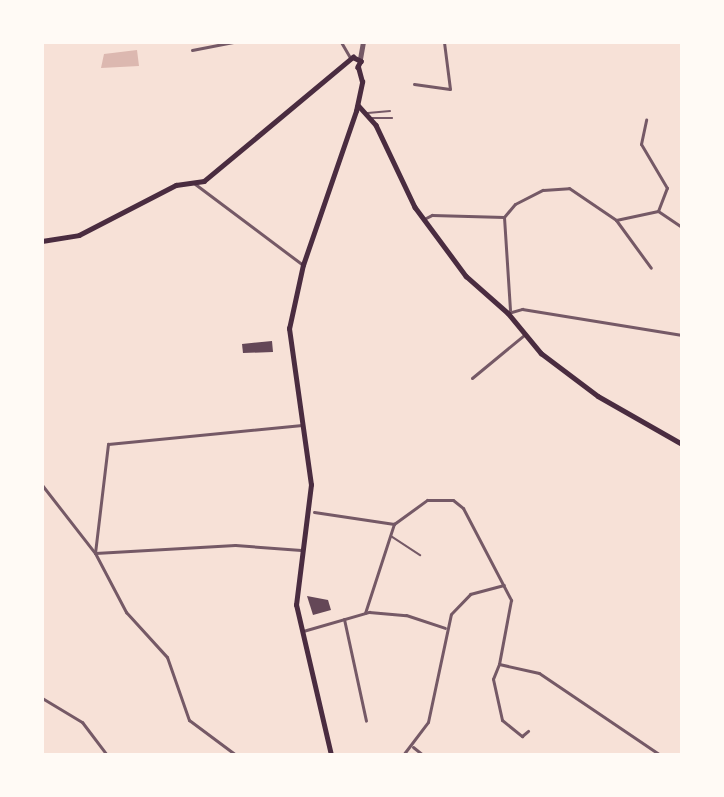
<!DOCTYPE html>
<style>
body{margin:0}
#map{position:relative;width:724px;height:797px;overflow:hidden;background:#f7e1d7;font-family:"PT Serif",serif}
div>[style]{position:absolute}
.water>*{inset:0;background:#dcb8b0}
.building>*{inset:0;background:#644757}
.service>*{height:1.5px;margin:-0.75px;padding:0 0.75px;transform-origin:0.75px;border-radius:0.75px;background:#755966}
.minor>*{height:3px;margin:-1.5px;padding:0 1.5px;transform-origin:1.5px;border-radius:1.5px;background:#755966}
.tertiary>*{height:4.5px;margin:-2.25px;padding:0 2.25px;transform-origin:2.25px;border-radius:2.25px;background:#755966}
.secondary>*{height:4.5px;margin:-2.25px;padding:0 2.25px;transform-origin:2.25px;border-radius:2.25px;background:#4a2c40}
span{translate:-50% -50%;white-space:nowrap;text-align:center;line-height:1.15;-webkit-text-stroke:6px #fffaf5;paint-order:stroke}
.frame{position:absolute;inset:0;border:44px solid #fffaf5;pointer-events:none}
</style>
<div id="map">
<div class="water">
<i style="clip-path:polygon(137px 50px,139px 66px,101px 68px,104px 54px)"></i>
</div>
<div class="building">
<i style="clip-path:polygon(272px 341px,273px 352px,243px 353px,242px 344px)"></i>
<i style="clip-path:polygon(307px 596px,328px 600px,331px 610px,313px 615px)"></i>
</div>
<div class="service">
<i style="left:368px;top:113px;width:22px;rotate:-5deg"></i>
<i style="left:372px;top:118px;width:20px"></i>
<i style="left:391px;top:536px;width:35px;rotate:33deg"></i>
</div>
<div class="minor">
<i style="left:341px;top:42px;width:20px;rotate:60deg"></i>
<i style="left:192px;top:50px;width:42px;rotate:-11deg"></i>
<i style="left:414px;top:84px;width:36px;rotate:8deg"></i>
<i style="left:450px;top:89px;width:47px;rotate:-97.3deg"></i>
<i style="left:195px;top:184px;width:135px;rotate:36.9deg"></i>
<i style="left:658px;top:211px;width:29px;rotate:34deg"></i>
<i style="left:504px;top:217px;width:17px;rotate:-50deg"></i>
<i style="left:515px;top:204px;width:31px;rotate:-27deg"></i>
<i style="left:543px;top:190px;width:26px;rotate:-4deg"></i>
<i style="left:569px;top:188px;width:57px;rotate:34.2deg"></i>
<i style="left:616px;top:220px;width:43px;rotate:-12.1deg"></i>
<i style="left:658px;top:211px;width:25px;rotate:-69deg"></i>
<i style="left:667px;top:188px;width:51px;rotate:-120.6deg"></i>
<i style="left:641px;top:144px;width:25px;rotate:-78deg"></i>
<i style="left:504px;top:217px;width:93px;rotate:86.3deg"></i>
<i style="left:424px;top:219px;width:9px;rotate:-27deg"></i>
<i style="left:432px;top:215px;width:72px;rotate:1.6deg"></i>
<i style="left:616px;top:220px;width:59px;rotate:53.9deg"></i>
<i style="left:508px;top:313px;width:15px;rotate:-16deg"></i>
<i style="left:522px;top:309px;width:162px;rotate:9.2deg"></i>
<i style="left:472px;top:378px;width:67px;rotate:-39.6deg"></i>
<i style="left:42px;top:485px;width:86px;rotate:52.1deg"></i>
<i style="left:95px;top:553px;width:67px;rotate:62.3deg"></i>
<i style="left:126px;top:612px;width:61px;rotate:47.7deg"></i>
<i style="left:167px;top:657px;width:67px;rotate:70.8deg"></i>
<i style="left:189px;top:720px;width:59px;rotate:36.7deg"></i>
<i style="left:314px;top:512px;width:81px;rotate:8.5deg"></i>
<i style="left:394px;top:524px;width:41px;rotate:-36deg"></i>
<i style="left:427px;top:500px;width:26px"></i>
<i style="left:453px;top:500px;width:13px;rotate:39deg"></i>
<i style="left:463px;top:508px;width:104px;rotate:62.4deg"></i>
<i style="left:511px;top:600px;width:65px;rotate:100.6deg"></i>
<i style="left:499px;top:664px;width:41px;rotate:12.7deg"></i>
<i style="left:539px;top:673px;width:146px;rotate:34.1deg"></i>
<i style="left:301px;top:550px;width:66px;rotate:-175.7deg"></i>
<i style="left:235px;top:545px;width:140px;rotate:176.7deg"></i>
<i style="left:95px;top:553px;width:110px;rotate:-83.2deg"></i>
<i style="left:108px;top:444px;width:195px;rotate:-5.6deg"></i>
<i style="left:365px;top:613px;width:94px;rotate:-72deg"></i>
<i style="left:344px;top:619px;width:104px;rotate:77.8deg"></i>
<i style="left:303px;top:631px;width:69px;rotate:-16.1deg"></i>
<i style="left:369px;top:612px;width:37px;rotate:5deg"></i>
<i style="left:406px;top:615px;width:41px;rotate:18.4deg"></i>
<i style="left:499px;top:664px;width:16px;rotate:112deg"></i>
<i style="left:493px;top:679px;width:42px;rotate:77.6deg"></i>
<i style="left:502px;top:720px;width:26px;rotate:39deg"></i>
<i style="left:522px;top:736px;width:8px;rotate:-40deg"></i>
<i style="left:42px;top:698px;width:47px;rotate:31deg"></i>
<i style="left:82px;top:722px;width:41px;rotate:52.9deg"></i>
<i style="left:413px;top:747px;width:13px;rotate:39deg"></i>
<i style="left:403px;top:755px;width:41px;rotate:-52.9deg"></i>
<i style="left:428px;top:722px;width:110px;rotate:-78deg"></i>
<i style="left:451px;top:614px;width:28px;rotate:-46deg"></i>
<i style="left:470px;top:594px;width:35px;rotate:-15deg"></i>
<i style="left:462px;top:755px;width:2px"></i>
</div>
<div class="tertiary">
<i style="left:360px;top:59px;width:17px;rotate:-80deg"></i>
</div>
<div class="secondary">
<i style="left:358px;top:105px;width:27px;rotate:48deg"></i>
<i style="left:376px;top:125px;width:91px;rotate:64.6deg"></i>
<i style="left:415px;top:207px;width:86px;rotate:53.5deg"></i>
<i style="left:466px;top:276px;width:56px;rotate:41.4deg"></i>
<i style="left:508px;top:313px;width:52px;rotate:50.5deg"></i>
<i style="left:541px;top:353px;width:71px;rotate:37deg"></i>
<i style="left:598px;top:396px;width:97px;rotate:29.7deg"></i>
<i style="left:42px;top:241px;width:37px;rotate:-9deg"></i>
<i style="left:79px;top:235px;width:109px;rotate:-27.3deg"></i>
<i style="left:176px;top:185px;width:28px;rotate:-8deg"></i>
<i style="left:204px;top:181px;width:194px;rotate:-39.8deg"></i>
<i style="left:353px;top:57px;width:9px;rotate:27deg"></i>
<i style="left:361px;top:61px;width:7px;rotate:117deg"></i>
<i style="left:331px;top:755px;width:154px;rotate:-103.1deg"></i>
<i style="left:296px;top:605px;width:121px;rotate:-82.9deg"></i>
<i style="left:311px;top:485px;width:158px;rotate:-98deg"></i>
<i style="left:289px;top:329px;width:66px;rotate:-77.7deg"></i>
<i style="left:303px;top:265px;width:163px;rotate:-71deg"></i>
<i style="left:356px;top:111px;width:30px;rotate:-78deg"></i>
<i style="left:362px;top:82px;width:16px;rotate:-105deg"></i>
</div>
<div class="frame"></div>
</div>
